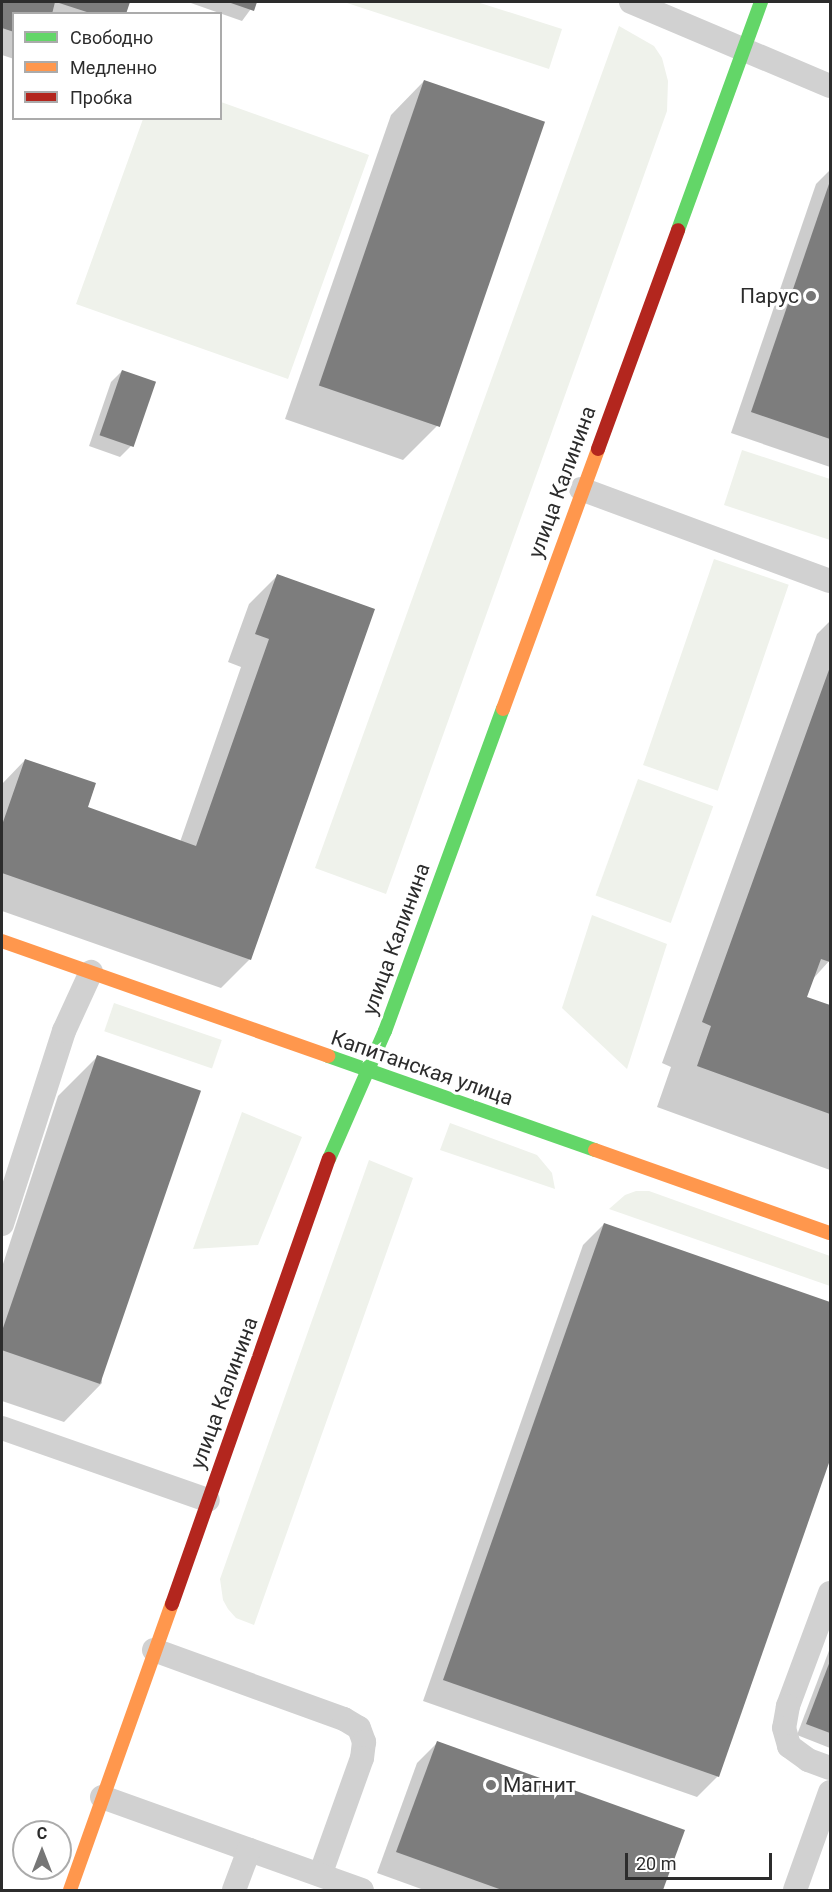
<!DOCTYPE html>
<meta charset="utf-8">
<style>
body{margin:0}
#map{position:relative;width:832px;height:1892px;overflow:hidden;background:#fff;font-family:Roboto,sans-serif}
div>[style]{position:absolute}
.green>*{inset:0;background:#eff2eb;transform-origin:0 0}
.shadow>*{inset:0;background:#0003}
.building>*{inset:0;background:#7d7d7d;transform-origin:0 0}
.lane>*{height:24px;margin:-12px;padding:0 12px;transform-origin:12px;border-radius:12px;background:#d1d1d1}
.fast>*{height:14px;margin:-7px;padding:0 7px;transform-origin:7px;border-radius:7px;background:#63d668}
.slow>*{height:14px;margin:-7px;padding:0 7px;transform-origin:7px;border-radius:7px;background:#ff974d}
.jam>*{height:14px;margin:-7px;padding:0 7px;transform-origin:7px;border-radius:7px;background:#b3261e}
.dots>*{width:16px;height:16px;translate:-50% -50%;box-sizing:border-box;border:3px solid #fff;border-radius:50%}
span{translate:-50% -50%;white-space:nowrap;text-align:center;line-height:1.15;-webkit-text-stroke:6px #fff;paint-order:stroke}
.poi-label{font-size:21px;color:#2c2c2c}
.right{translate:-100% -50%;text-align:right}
.left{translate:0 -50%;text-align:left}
.street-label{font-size:21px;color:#2c2c2c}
.frame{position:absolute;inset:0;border:3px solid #2c2c2c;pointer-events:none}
.legend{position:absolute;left:12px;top:12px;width:210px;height:108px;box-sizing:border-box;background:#fff;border:2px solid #ababab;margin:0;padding:8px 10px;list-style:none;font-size:18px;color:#2c2c2c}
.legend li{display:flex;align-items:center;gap:12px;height:30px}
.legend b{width:30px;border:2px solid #ababab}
.north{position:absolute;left:12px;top:1820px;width:60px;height:60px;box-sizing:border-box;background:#fff;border:2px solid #ababab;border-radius:50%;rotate:0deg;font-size:16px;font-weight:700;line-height:24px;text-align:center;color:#2c2c2c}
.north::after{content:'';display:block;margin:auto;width:21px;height:27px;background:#767676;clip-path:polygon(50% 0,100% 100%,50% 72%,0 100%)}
.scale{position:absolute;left:625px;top:1853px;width:147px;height:27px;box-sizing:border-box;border:3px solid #2c2c2c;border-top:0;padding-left:8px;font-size:18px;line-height:21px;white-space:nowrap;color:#2c2c2c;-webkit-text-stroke:4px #fff;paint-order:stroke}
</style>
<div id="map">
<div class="green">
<i style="clip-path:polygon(477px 2px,562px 29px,549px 69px,347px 3px)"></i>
<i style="clip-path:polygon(619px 26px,654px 46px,662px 58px,668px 81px,667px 111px,386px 894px,315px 868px)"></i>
<i style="clip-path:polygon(221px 102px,369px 155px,288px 379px,76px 304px,143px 119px,220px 118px)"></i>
<i style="clip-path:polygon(742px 450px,830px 479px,830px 540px,724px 505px)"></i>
<i style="left:714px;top:559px;width:79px;height:218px;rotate:19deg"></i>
<i style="left:638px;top:779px;width:80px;height:124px;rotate:20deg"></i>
<i style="clip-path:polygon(592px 915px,667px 944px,627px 1069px,562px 1008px)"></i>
<i style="left:114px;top:1003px;width:114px;height:30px;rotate:19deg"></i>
<i style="clip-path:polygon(242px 1112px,302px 1137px,258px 1245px,193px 1249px)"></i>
<i style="clip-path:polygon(450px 1123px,537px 1155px,552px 1173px,555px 1189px,440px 1150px)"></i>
<i style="clip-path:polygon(369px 1160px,413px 1178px,254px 1625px,236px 1618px,228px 1609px,223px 1600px,220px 1579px)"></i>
<i style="clip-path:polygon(636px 1191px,649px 1191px,830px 1256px,830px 1286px,609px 1209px,625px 1195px)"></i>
</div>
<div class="shadow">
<i style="clip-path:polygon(2px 2px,129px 2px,125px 14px,14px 14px,14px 59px,2px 55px)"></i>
<i style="clip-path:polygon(188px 2px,256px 2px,242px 21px)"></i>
<i style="clip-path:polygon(424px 81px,437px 426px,403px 460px,285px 419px,391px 115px)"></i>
<i style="clip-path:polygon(830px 170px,830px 467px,731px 433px,816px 184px)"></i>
<i style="clip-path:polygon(122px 371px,131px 446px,120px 457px,89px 446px,111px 382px)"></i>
<i style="clip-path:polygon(277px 576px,250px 959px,221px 988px,2px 911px,2px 784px,25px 760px,86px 808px,180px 842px,241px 667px,228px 662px,249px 604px)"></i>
<i style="clip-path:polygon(830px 621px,830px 960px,812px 980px,805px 998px,830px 1007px,830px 1170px,657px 1107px,671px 1067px,662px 1063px,817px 634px)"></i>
<i style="clip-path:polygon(97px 1057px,102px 1383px,64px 1422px,2px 1401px,2px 1267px,58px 1096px)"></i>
<i style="clip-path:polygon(604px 1224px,830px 1304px,830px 1455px,718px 1776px,697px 1797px,423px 1701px,583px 1245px)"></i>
<i style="clip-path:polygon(830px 1648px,830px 1748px,797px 1735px)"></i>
<i style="clip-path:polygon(438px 1742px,683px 1831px,662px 1890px,424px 1890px,377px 1873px,417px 1763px)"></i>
</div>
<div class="building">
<i style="clip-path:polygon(2px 2px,55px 2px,52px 14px,14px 14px,14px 32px,2px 28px)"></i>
<i style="clip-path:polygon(56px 2px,130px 2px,126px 14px,93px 14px)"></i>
<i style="clip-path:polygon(228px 2px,257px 2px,254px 11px)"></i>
<i style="left:424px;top:80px;width:128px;height:323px;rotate:19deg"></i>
<i style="clip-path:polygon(830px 181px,830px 439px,751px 412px)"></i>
<i style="left:122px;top:370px;width:36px;height:69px;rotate:19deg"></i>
<i style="clip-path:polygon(277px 574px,375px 609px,251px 960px,2px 873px,2px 825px,25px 759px,96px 783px,88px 807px,196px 846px,269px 639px,255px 634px)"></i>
<i style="clip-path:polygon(830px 667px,830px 962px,821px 959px,807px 997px,830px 1005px,830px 1114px,697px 1066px,711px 1026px,702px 1022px)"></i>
<i style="left:97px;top:1055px;width:110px;height:310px;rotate:19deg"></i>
<i style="clip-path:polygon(604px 1223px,830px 1302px,830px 1460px,719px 1777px,443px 1680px)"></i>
<i style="clip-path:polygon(830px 1661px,830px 1733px,806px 1724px)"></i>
<i style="clip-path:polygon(437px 1741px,685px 1830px,663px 1890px,502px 1890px,396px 1852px)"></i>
</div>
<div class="lane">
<i style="left:631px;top:2px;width:216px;rotate:22.9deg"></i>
<i style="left:581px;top:489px;width:265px;rotate:20.3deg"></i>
<i style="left:2px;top:1224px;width:203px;rotate:-72.2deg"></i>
<i style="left:64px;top:1031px;width:65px;rotate:-65.4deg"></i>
<i style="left:2px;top:1428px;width:218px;rotate:19.3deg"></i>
<i style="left:830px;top:1593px;width:121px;rotate:110.4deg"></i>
<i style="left:788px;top:1706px;width:22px;rotate:100deg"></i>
<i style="left:784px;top:1728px;width:19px;rotate:74deg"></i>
<i style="left:789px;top:1746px;width:24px;rotate:36deg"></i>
<i style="left:808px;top:1760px;width:23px;rotate:20deg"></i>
<i style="left:154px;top:1650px;width:202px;rotate:20deg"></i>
<i style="left:344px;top:1719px;width:17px;rotate:31deg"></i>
<i style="left:359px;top:1728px;width:15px;rotate:70deg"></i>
<i style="left:364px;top:1742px;width:16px;rotate:97deg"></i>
<i style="left:362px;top:1758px;width:124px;rotate:109.7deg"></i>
<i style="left:102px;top:1797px;width:276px;rotate:19.7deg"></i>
<i style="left:234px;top:1890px;width:43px;rotate:-69.4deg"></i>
<i style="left:795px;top:1890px;width:104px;rotate:-70.3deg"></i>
</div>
<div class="fast">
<i style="left:678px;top:230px;width:243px;rotate:-70deg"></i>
<i style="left:328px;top:1056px;width:283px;rotate:19.4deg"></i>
<i style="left:329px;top:1159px;width:140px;rotate:-66.4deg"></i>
<i style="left:385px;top:1031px;width:343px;rotate:-69.9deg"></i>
</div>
<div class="slow">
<i style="left:503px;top:709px;width:277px;rotate:-69.9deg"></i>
<i style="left:2px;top:941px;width:346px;rotate:19.4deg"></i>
<i style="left:595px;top:1150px;width:249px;rotate:19.5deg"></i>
<i style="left:70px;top:1890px;width:304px;rotate:-70.4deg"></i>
</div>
<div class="jam">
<i style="left:598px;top:449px;width:233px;rotate:-69.9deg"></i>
<i style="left:172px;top:1604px;width:472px;rotate:-70.6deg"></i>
</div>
<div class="dots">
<i style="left:811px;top:296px;background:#767676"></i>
<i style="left:491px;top:1785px;background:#767676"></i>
</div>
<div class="poi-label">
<span class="right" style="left:799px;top:296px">Парус</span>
<span class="left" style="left:503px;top:1785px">Магнит</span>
</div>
<div class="street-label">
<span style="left:562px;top:482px;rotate:-70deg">улица Калинина</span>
<span style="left:396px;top:939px;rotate:-70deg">улица Калинина</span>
<span style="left:422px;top:1068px;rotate:19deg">Капитанская улица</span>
<span style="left:224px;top:1393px;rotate:-70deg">улица Калинина</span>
</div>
<div class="frame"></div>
<ul class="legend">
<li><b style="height:8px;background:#63d668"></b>Свободно</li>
<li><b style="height:8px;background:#ff974d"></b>Медленно</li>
<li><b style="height:8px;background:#b3261e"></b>Пробка</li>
</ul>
<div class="north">С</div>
<div class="scale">20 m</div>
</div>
